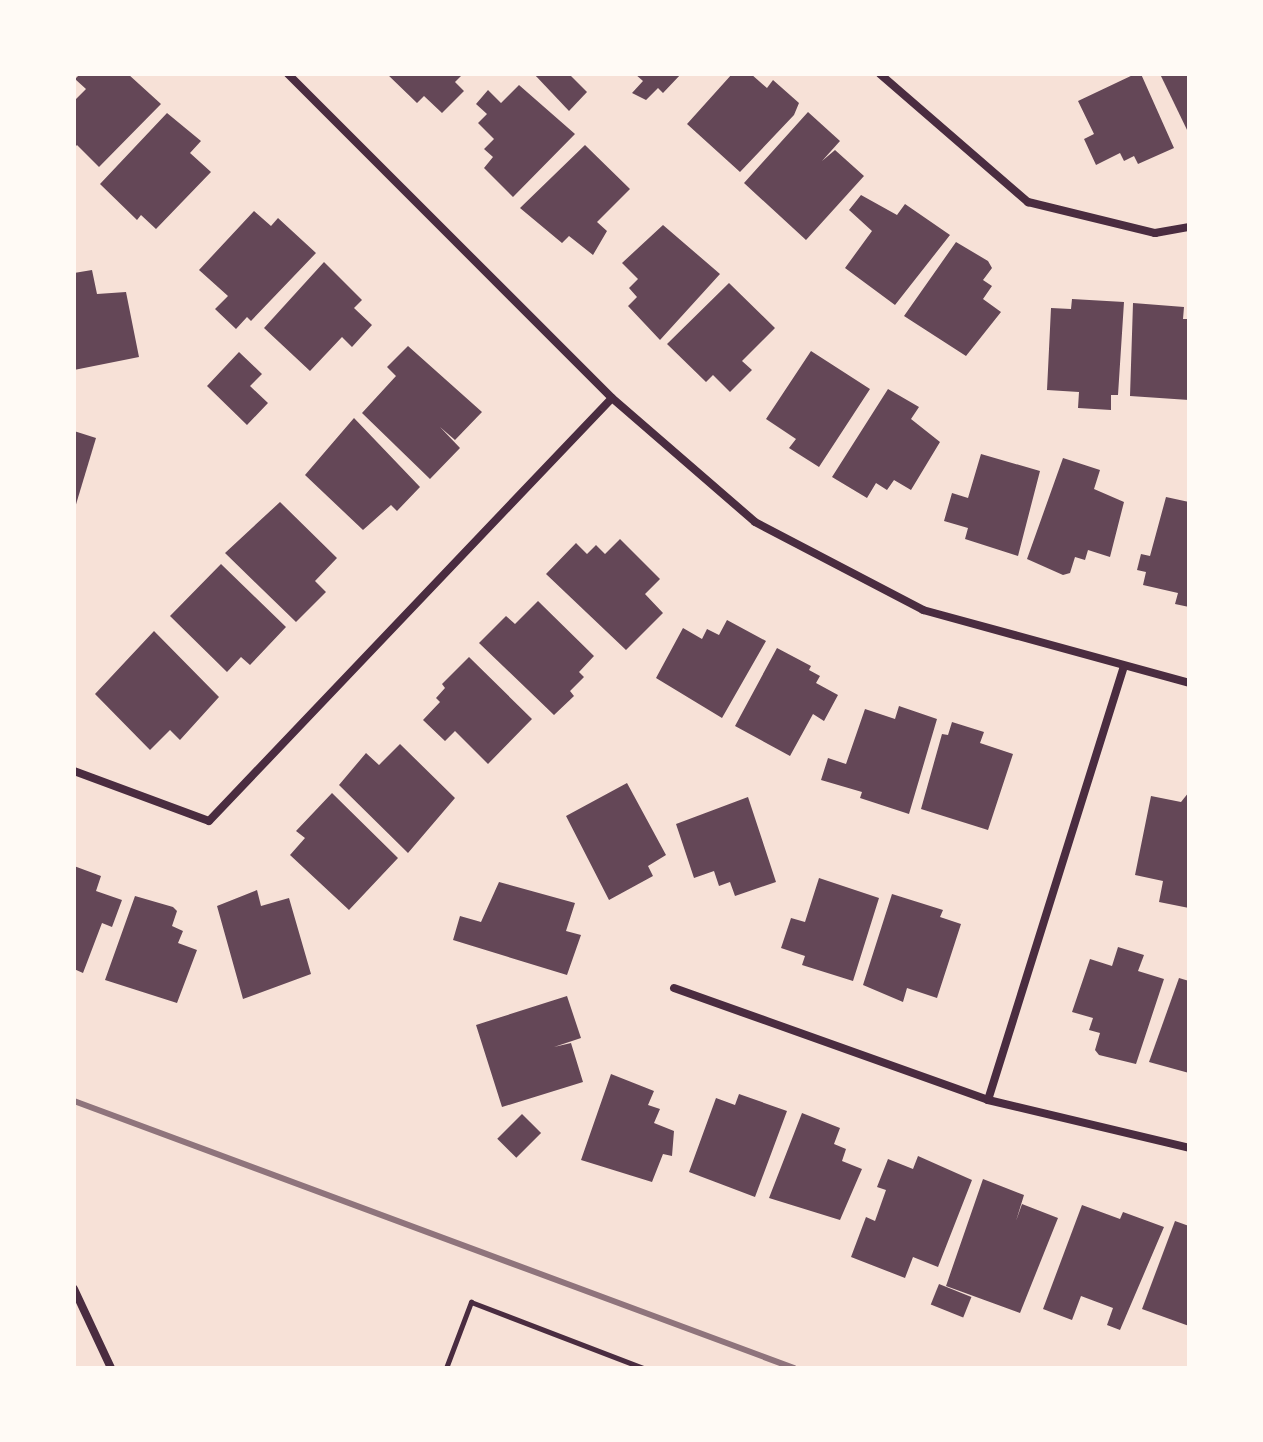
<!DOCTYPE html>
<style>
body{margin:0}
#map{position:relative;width:1263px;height:1442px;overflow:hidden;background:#f7e1d7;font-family:"Source Serif 4",serif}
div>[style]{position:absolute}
.building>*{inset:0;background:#644757;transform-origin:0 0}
.path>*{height:5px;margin:-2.5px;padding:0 2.5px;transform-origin:2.5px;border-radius:2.5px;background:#4a2c40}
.minor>*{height:8px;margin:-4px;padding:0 4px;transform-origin:4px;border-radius:4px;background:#4a2c40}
.rail>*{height:6px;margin:-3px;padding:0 3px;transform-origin:3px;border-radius:3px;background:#8f747c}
span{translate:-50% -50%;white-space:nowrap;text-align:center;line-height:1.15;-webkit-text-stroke:8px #fffaf5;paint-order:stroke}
.frame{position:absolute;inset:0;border:76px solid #fffaf5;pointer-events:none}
</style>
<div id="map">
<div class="building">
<i style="clip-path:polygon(80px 74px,128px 74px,161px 104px,99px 167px,77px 145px,74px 148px,74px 101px,86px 89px,75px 79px)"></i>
<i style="clip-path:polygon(387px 74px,463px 74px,455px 82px,464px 91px,442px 113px,424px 96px,417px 103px)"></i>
<i style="clip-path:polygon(534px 74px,569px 74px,587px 92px,569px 111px)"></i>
<i style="clip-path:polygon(635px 74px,681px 74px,663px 93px,658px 88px,646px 100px,632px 93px,643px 81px)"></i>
<i style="clip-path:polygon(732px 74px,751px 74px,767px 88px,773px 80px,799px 103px,794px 115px,740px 172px,687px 124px)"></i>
<i style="clip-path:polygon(1135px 74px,1141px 74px,1174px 148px,1138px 164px,1134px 156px,1124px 161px,1120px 153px,1096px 165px,1084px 139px,1094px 134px,1078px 101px)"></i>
<i style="clip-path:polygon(1160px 74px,1189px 74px,1189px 134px)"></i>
<i style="clip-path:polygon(519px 85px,575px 134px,513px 197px,484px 168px,493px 157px,484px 149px,494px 139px,478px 123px,487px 114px,476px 104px,488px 90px,501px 103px)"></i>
<i style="clip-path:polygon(808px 112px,840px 141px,822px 161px,835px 150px,864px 176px,806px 240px,744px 183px)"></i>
<i style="clip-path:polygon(167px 113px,201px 141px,190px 153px,211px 172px,156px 229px,141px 215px,137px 220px,100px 184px)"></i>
<i style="clip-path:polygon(585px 145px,630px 189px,597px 222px,607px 231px,593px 255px,569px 236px,562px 243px,520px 208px)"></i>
<i style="clip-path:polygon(861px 195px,897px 215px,905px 204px,950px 235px,895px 305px,845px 268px,872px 231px,849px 210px)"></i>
<i style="clip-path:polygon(254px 211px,271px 226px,278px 218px,316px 253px,251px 321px,247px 317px,236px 329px,215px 309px,228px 296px,199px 270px)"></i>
<i style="clip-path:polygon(663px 225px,720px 274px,660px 340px,628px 306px,637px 297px,629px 288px,638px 279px,622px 263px)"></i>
<i style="clip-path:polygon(956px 242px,988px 261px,992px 268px,983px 280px,992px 286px,983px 299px,1001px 312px,966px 356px,904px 316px)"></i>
<i style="clip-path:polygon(324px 262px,362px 300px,354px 308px,372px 325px,352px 347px,342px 337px,310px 371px,264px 328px)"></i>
<i style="clip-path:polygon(92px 270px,97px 294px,126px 292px,139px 357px,74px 370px,74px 273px)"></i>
<i style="clip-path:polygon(729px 283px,775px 328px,742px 361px,752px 370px,730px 392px,713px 375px,706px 382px,667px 344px)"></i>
<i style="clip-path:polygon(1072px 299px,1124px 302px,1118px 395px,1111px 395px,1111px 410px,1078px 408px,1079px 392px,1047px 390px,1051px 308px,1071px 309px)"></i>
<i style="clip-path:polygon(1133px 303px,1184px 307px,1183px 319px,1189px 319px,1189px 400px,1130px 396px)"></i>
<i style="clip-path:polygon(408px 346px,482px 412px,455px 440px,440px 427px,460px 448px,430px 479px,362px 413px,396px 376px,387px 367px)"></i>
<i style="clip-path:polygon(811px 351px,870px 389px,819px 467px,789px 448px,796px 439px,766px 419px)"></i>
<i style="clip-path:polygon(239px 352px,262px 374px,250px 386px,268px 403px,247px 425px,207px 386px)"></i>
<i style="clip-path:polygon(888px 389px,919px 407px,911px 419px,940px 442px,911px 490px,894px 480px,887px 490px,876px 483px,867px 498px,832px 477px)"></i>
<i style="clip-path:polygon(354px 418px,420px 487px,397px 511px,391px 505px,363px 530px,305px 475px)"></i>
<i style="clip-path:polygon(74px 431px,96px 438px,74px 511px)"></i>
<i style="clip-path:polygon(981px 454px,1040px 471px,1018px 556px,965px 539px,968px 528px,944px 521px,952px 493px,968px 498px)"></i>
<i style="clip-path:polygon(1063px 458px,1100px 470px,1094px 489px,1124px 502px,1110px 557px,1088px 550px,1085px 560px,1075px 557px,1070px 573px,1063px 575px,1027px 559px)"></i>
<i style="clip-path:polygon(1166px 497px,1189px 502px,1189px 607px,1175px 604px,1178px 593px,1143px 585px,1146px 572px,1137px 570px,1141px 554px,1150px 556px)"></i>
<i style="clip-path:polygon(280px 502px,337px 558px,315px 581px,326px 592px,296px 622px,225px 553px)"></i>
<i style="clip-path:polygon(620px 539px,660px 579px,645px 594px,663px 613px,626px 650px,546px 574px,576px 543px,587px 554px,596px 545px,605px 554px)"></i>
<i style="clip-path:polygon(221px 564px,286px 627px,250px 665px,241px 657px,227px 672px,170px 616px)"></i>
<i style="clip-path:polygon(538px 601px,594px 656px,579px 672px,584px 677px,570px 691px,574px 696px,554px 715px,479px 643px,506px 616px,515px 624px)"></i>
<i style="clip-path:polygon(727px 620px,766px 641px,722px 718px,656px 678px,683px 628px,702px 639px,707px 629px,719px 635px)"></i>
<i style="clip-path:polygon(154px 631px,219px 697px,180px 740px,170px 730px,150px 750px,95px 694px)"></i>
<i style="clip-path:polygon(777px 648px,811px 666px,809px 670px,820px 676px,816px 683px,838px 695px,824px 721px,813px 714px,790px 756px,735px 726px)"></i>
<i style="clip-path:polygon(469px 657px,532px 719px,488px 764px,455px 731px,445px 741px,423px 720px,440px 702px,436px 698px,445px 688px,442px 684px)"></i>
<i style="clip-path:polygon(899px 706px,937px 719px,909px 814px,860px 798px,862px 792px,821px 780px,828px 758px,846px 764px,865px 709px,895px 719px)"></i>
<i style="clip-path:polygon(952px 722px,984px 732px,980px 743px,1013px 754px,988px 830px,921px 809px,942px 734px,948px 735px)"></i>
<i style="clip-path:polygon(400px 744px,455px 798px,408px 853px,339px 785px,366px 753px,379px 765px)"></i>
<i style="clip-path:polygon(627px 783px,666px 855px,648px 866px,653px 876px,609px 900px,566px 816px)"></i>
<i style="clip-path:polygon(1189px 792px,1189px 908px,1159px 902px,1163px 881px,1135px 875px,1151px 796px,1181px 802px)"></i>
<i style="clip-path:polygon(332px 793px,398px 858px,349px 910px,290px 855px,305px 838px,296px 831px)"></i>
<i style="clip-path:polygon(748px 797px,776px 882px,735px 896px,730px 882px,719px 886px,714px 871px,694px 878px,676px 824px)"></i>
<i style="clip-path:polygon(74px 866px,101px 876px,96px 891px,122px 900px,112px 927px,102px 923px,83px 973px,74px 969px)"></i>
<i style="clip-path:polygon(819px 878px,879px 898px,853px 981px,802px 965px,805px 956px,781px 948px,791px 918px,805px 922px)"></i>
<i style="clip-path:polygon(499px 882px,575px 903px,566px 931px,581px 935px,567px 975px,453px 940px,460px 916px,481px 922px)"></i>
<i style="clip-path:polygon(257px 890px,261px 906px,289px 898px,311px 974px,243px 999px,217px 906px)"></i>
<i style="clip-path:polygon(892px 894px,943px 910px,940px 917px,961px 924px,937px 998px,907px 988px,903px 1002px,863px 985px)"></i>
<i style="clip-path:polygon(135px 896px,173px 907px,177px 911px,172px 926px,183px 931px,178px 943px,197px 950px,177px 1003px,105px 980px)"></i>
<i style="clip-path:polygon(1118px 947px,1144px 955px,1138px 971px,1164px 979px,1136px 1064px,1099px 1055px,1095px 1050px,1100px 1033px,1089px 1030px,1093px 1018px,1072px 1012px,1090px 959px,1112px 966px)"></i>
<i style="clip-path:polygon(1179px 978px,1189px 981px,1189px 1073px,1149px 1062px)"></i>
<i style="clip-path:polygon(567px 996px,581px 1038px,554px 1047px,571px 1043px,583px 1082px,502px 1107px,476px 1025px)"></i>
<i style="clip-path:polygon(611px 1074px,654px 1091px,648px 1105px,660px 1109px,654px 1123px,674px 1131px,672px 1156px,663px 1154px,652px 1182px,581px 1160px)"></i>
<i style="clip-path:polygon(739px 1094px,787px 1111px,755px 1197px,689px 1172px,716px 1098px,735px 1105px)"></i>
<i style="clip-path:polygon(802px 1113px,840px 1128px,834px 1144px,846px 1149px,842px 1161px,862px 1169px,840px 1220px,769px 1198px)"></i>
<i style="left:522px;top:1114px;width:27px;height:35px;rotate:45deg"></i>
<i style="clip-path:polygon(918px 1156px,972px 1180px,938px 1267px,913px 1257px,905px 1278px,851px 1257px,866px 1217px,875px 1221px,886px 1190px,877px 1187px,888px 1159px,913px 1169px)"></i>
<i style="clip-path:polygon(983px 1179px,1024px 1195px,1016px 1221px,1022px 1204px,1058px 1218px,1020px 1313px,946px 1286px)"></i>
<i style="clip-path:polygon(1082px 1205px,1120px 1219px,1123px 1212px,1164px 1227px,1120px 1330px,1107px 1325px,1113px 1308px,1081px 1296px,1072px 1320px,1043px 1309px)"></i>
<i style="clip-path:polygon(1175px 1221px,1189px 1226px,1189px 1326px,1142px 1309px)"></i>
<i style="left:939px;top:1284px;width:35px;height:22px;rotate:22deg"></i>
</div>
<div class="path">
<i style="left:446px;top:1368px;width:71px;rotate:-69.3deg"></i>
<i style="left:471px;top:1302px;width:184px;rotate:21deg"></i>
</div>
<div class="minor">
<i style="left:288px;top:74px;width:458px;rotate:45deg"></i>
<i style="left:612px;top:398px;width:189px;rotate:40.9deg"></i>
<i style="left:755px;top:522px;width:190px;rotate:27.6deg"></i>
<i style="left:923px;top:610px;width:276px;rotate:15.3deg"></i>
<i style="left:880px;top:74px;width:196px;rotate:40.9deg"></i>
<i style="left:1028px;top:202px;width:131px;rotate:13.7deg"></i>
<i style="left:1155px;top:233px;width:35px;rotate:-10deg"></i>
<i style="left:74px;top:771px;width:144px;rotate:20.3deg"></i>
<i style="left:209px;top:821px;width:584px;rotate:-46.39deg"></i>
<i style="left:674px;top:988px;width:333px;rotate:19.6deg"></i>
<i style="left:988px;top:1100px;width:207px;rotate:13.4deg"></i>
<i style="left:988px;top:1100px;width:452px;rotate:-72.6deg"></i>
<i style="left:74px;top:1289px;width:87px;rotate:64.9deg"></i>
</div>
<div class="rail">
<i style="left:74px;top:1101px;width:768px;rotate:20.35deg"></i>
</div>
<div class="frame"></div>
</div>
